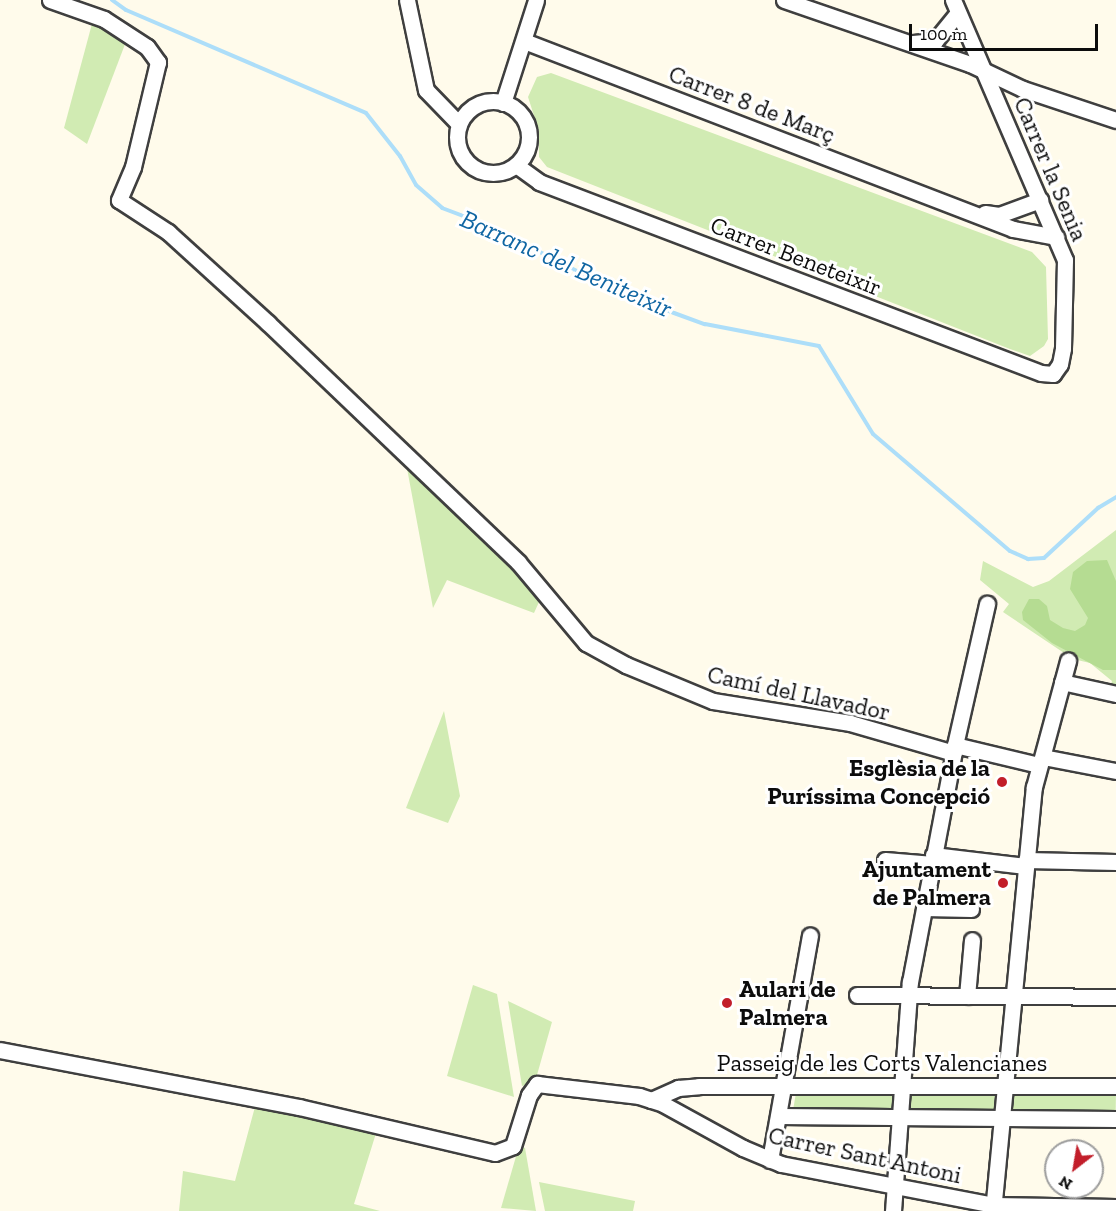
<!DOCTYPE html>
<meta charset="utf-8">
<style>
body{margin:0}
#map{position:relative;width:1116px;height:1211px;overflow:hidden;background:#fffbeb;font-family:"Zilla Slab",serif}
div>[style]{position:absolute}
.green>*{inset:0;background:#d1ebb3;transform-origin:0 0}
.forest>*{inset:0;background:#b5dc92}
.stream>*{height:4px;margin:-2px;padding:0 2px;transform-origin:2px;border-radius:2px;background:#addef9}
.roads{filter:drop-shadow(2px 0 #3f3f3f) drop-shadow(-2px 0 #3f3f3f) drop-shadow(0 2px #3f3f3f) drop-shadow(0 -2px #3f3f3f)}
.minor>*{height:15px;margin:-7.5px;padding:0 7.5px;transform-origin:7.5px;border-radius:7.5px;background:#fff}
.minor>.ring{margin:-7.5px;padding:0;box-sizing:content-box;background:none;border:15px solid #fff;border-radius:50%}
.dots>*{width:16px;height:16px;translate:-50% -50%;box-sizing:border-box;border:3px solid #fff;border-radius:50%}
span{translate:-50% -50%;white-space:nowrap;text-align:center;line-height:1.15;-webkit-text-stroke:6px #fff;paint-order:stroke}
.street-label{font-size:24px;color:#0c0c0c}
.poi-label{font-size:24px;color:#0c0c0c;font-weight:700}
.right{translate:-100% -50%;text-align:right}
.left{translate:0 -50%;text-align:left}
.water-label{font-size:26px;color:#1066a3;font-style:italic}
.north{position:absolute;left:1044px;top:1139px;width:60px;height:60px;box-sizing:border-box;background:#fff;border:2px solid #9e9e9e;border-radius:50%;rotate:211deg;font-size:16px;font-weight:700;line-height:24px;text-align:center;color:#0c0c0c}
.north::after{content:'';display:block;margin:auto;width:21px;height:27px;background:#c21e2a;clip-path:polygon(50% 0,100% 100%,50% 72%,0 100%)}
.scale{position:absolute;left:909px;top:24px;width:189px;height:27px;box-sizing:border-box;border:3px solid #0c0c0c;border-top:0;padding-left:8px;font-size:18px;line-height:21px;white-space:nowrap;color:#0c0c0c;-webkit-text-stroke:4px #fff;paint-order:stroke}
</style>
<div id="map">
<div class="green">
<i style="clip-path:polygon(93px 20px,127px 39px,87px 144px,64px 128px)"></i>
<i style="clip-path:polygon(551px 73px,1032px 252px,1046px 267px,1048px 339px,1044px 346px,1030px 356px,1010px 349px,547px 167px,539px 157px,539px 131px,528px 97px,537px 77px)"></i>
<i style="clip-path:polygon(406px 463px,514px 566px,539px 602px,534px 613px,447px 580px,433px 608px)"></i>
<i style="clip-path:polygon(1116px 530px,1116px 690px,1110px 688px,1112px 681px,1090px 663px,1073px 659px,1003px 612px,1009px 604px,980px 580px,983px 561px,1033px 587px,1049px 581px)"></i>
<i style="clip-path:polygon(444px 711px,460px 796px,448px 823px,406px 808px)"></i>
<i style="clip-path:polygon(473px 985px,497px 994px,514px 1097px,447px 1076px)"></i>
<i style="clip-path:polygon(508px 1001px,552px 1022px,535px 1082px,522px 1086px)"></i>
<i style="left:909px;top:1090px;width:88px;height:22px;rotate:1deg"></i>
<i style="left:1011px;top:1091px;width:105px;height:22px;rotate:1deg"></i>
<i style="clip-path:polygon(895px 1092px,894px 1112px,793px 1110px,796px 1093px)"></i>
<i style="clip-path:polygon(256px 1103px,377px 1130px,354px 1204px,380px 1211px,179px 1211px,183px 1171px,235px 1181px)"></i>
<i style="clip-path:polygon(519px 1146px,525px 1148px,536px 1211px,501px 1208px)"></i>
<i style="clip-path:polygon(539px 1182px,635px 1201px,633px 1211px,545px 1211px)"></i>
</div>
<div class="forest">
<i style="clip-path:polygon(1107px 560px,1116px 581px,1116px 670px,1103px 670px,1052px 643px,1023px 620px,1022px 612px,1029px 599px,1039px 599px,1047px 606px,1050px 620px,1063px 628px,1075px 631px,1085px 625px,1088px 618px,1070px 589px,1073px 572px,1087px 561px)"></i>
</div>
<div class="stream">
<i style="left:112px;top:0;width:17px;rotate:36deg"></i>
<i style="left:126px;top:10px;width:261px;rotate:23.2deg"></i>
<i style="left:366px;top:113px;width:55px;rotate:51.7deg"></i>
<i style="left:400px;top:156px;width:33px;rotate:61deg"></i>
<i style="left:416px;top:185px;width:35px;rotate:41deg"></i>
<i style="left:442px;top:208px;width:48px;rotate:20.7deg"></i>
<i style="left:487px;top:225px;width:131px;rotate:27.1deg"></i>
<i style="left:604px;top:285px;width:75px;rotate:21.8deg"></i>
<i style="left:674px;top:313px;width:33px;rotate:20deg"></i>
<i style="left:705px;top:324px;width:116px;rotate:10.9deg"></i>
<i style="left:819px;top:346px;width:103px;rotate:58.5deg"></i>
<i style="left:873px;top:434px;width:180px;rotate:40.5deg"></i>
<i style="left:1010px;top:551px;width:20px;rotate:24deg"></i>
<i style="left:1028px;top:559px;width:16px;rotate:-4deg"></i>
<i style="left:1044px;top:558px;width:74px;rotate:-42.8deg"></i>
<i style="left:1098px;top:508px;width:21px;rotate:-31deg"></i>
</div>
<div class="roads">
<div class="minor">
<i style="left:50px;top:0;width:57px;rotate:19.4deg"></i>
<i style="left:104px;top:19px;width:51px;rotate:33.1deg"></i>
<i style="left:147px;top:47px;width:19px;rotate:54deg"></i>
<i style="left:158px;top:62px;width:108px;rotate:103.4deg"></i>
<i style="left:133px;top:167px;width:36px;rotate:113deg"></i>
<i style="left:119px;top:200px;width:59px;rotate:33.1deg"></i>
<i style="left:168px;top:232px;width:135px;rotate:42.3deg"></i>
<i style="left:268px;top:323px;width:346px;rotate:43.7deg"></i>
<i style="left:518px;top:562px;width:106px;rotate:50deg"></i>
<i style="left:586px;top:643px;width:46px;rotate:28.8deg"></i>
<i style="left:626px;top:665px;width:94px;rotate:22.5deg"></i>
<i style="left:713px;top:701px;width:139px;rotate:9.1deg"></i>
<i style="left:850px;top:723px;width:108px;rotate:16.1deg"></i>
<i style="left:407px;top:0;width:92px;rotate:78.1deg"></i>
<i style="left:426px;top:90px;width:47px;rotate:45.9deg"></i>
<i style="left:784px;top:0;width:197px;rotate:19deg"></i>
<i style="left:970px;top:64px;width:59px;rotate:25.3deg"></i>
<i style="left:1023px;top:89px;width:98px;rotate:18.4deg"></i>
<i style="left:524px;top:41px;width:524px;rotate:21.03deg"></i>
<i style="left:1013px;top:229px;width:44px;rotate:10.5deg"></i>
<i style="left:913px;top:43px;width:22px;rotate:-5deg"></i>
<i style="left:935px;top:41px;width:36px;rotate:-51deg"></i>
<i class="ring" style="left:457px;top:101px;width:57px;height:57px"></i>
<i style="left:503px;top:103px;width:108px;rotate:-72.2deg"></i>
<i style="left:516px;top:165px;width:29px;rotate:36deg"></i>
<i style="left:539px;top:182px;width:537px;rotate:20.83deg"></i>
<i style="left:1041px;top:373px;width:12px;rotate:5deg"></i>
<i style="left:1053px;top:374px;width:12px;rotate:-55deg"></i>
<i style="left:1060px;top:364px;width:16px;rotate:-79deg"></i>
<i style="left:1063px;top:348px;width:88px;rotate:-88.7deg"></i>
<i style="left:1065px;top:260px;width:283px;rotate:-113.3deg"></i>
<i style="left:985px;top:213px;width:14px;rotate:8deg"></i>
<i style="left:999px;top:215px;width:44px;rotate:-20.1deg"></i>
<i style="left:1062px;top:682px;width:55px;rotate:12.5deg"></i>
<i style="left:955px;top:745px;width:86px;rotate:13.4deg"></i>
<i style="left:1043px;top:757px;width:74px;rotate:10.9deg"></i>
<i style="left:933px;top:855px;width:93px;rotate:6.8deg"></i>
<i style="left:885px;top:860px;width:48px;rotate:4.8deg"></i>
<i style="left:1026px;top:860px;width:90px;rotate:1.3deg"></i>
<i style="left:924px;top:908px;width:47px;rotate:1.2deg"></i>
<i style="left:857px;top:995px;width:259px;rotate:0.4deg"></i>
<i style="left:967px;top:996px;width:56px;rotate:-84.9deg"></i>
<i style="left:0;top:1050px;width:304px;rotate:10.8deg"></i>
<i style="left:299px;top:1107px;width:201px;rotate:13.2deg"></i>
<i style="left:495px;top:1153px;width:19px;rotate:-21deg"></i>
<i style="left:513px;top:1146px;width:53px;rotate:-72.6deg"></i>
<i style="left:529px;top:1095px;width:14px;rotate:-54deg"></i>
<i style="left:537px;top:1084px;width:103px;rotate:6.7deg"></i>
<i style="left:639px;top:1096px;width:25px;rotate:18deg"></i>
<i style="left:663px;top:1104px;width:91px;rotate:28.8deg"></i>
<i style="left:743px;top:1148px;width:41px;rotate:22.8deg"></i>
<i style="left:781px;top:1164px;width:216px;rotate:10.9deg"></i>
<i style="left:993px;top:1205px;width:123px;rotate:0.9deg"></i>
<i style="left:651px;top:1100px;width:30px;rotate:-24deg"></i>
<i style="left:678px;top:1088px;width:21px;rotate:-5deg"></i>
<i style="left:699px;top:1086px;width:417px"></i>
<i style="left:779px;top:1116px;width:337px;rotate:0.5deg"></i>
<i style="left:770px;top:1160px;width:228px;rotate:-79.9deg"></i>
<i style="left:893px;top:1211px;width:230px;rotate:-85.8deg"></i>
<i style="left:910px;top:982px;width:241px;rotate:-79.2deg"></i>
<i style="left:955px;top:745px;width:145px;rotate:-77.2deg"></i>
<i style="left:993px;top:1211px;width:426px;rotate:-84.5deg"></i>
<i style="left:1034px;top:787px;width:131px;rotate:-74.9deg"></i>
</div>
</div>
<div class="dots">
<i style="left:1002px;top:782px;background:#c21e2a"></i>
<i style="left:1003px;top:883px;background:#c21e2a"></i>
<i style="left:727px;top:1003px;background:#c21e2a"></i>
</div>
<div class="street-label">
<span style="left:752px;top:104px;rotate:21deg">Carrer 8 de Març</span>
<span style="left:1051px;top:169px;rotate:67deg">Carrer la Senia</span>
<span style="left:796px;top:256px;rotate:21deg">Carrer Beneteixir</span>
<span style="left:799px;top:693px;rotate:12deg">Camí del Llavador</span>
<span style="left:882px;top:1063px">Passeig de les Corts Valencianes</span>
<span style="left:865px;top:1155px;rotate:12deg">Carrer Sant Antoni</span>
</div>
<div class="poi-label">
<span class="right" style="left:990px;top:782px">Esglèsia de la<br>Puríssima Concepció</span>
<span class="right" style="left:991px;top:883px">Ajuntament<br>de Palmera</span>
<span class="left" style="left:739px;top:1003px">Aulari de<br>Palmera</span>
</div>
<div class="water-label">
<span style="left:566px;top:264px;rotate:24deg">Barranc del Beniteixir</span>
</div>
<div class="north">N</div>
<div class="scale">100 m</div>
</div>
